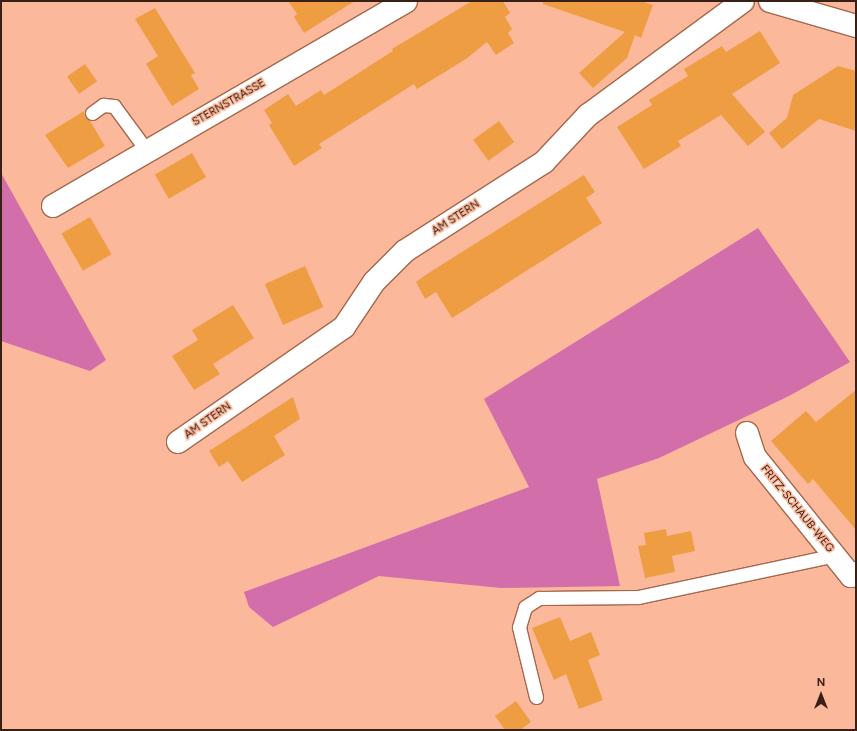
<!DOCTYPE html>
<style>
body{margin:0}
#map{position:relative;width:857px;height:731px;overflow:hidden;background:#fbb89b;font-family:Figtree,sans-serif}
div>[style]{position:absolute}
.forest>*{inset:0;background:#d26ea9}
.building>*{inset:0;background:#ef9d42;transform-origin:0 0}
.roads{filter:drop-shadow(1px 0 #a4684d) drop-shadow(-1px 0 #a4684d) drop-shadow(0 1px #a4684d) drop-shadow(0 -1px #a4684d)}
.service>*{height:13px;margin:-6.5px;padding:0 6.5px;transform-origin:6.5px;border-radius:6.5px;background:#fff}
.minor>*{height:22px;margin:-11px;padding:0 11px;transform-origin:11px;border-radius:11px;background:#fff}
.secondary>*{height:22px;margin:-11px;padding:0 11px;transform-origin:11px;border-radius:11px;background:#fff}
span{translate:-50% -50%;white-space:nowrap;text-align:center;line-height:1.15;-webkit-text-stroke:3px #fbb89b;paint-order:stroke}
.street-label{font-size:11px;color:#392014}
.frame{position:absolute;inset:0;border:2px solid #392014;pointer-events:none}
.north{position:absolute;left:801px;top:675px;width:40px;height:40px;-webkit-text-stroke:3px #fbb89b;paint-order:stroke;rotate:0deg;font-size:11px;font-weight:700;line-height:16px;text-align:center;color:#392014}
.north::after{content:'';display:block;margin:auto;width:14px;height:18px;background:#392014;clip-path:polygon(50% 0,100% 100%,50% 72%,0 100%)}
</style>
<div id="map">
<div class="forest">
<i style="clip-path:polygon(1px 173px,106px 360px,90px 371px,1px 341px)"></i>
<i style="clip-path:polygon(758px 228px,850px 362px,789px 396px,659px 458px,597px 479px,620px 586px,501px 588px,379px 576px,273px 627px,249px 607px,244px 592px,529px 487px,484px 399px)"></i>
</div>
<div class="building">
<i style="clip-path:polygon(288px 1px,355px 1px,304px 33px,294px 17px,297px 14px)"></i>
<i style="clip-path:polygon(472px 1px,503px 1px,510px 13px,505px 17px,512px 29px,508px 33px,514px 43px,496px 55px,487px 42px,466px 59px,417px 89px,414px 84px,319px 144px,322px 148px,294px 166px,269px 125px,272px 123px,264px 110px,288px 94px,296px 106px,321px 90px,324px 95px,393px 51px,392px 49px)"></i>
<i style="clip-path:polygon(543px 1px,641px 1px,653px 5px,641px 38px,635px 35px,627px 58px,593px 88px,579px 73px,625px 32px,543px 4px)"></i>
<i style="clip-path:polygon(155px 8px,195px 73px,191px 75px,199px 89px,172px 106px,146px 64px,158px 56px,135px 19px)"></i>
<i style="clip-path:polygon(760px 31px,780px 63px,732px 94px,765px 132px,748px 146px,721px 115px,678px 141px,681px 146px,644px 169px,617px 127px,652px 105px,649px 100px,688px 76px,684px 69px,722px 46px,726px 52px)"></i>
<i style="left:85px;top:64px;width:21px;height:22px;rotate:55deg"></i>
<i style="clip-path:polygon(838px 66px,856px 71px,856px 131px,819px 119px,782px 149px,769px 133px,787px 118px,793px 95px)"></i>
<i style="clip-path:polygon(84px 111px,85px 117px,90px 121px,105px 146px,68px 168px,45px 135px)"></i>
<i style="left:499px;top:121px;width:26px;height:32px;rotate:54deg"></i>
<i style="left:192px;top:153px;width:28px;height:43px;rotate:60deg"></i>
<i style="clip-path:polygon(584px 175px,595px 192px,586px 198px,602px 223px,452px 318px,436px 292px,425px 299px,416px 282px,427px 274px)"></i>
<i style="left:90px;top:217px;width:43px;height:33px;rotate:60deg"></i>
<i style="left:305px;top:266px;width:45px;height:44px;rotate:66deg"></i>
<i style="clip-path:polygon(233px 305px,254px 338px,213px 364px,220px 374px,194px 390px,172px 356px,198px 340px,192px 330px)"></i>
<i style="clip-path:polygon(856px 390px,856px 530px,813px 479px,808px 484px,771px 441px,806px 411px,816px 422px)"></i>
<i style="clip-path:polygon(293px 397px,300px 419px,274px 436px,285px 455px,242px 482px,228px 461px,219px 467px,209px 451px)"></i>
<i style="clip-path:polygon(666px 529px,667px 536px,691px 531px,695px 551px,672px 556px,675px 572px,645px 578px,638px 546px,646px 545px,644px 533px)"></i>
<i style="clip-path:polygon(560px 617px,570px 641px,591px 632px,600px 655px,588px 660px,603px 700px,579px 709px,566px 674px,554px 680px,532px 628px)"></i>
<i style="clip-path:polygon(516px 701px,531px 722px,520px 730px,505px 730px,495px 716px)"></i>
</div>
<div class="roads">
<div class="service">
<i style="left:92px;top:113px;width:14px;rotate:-36deg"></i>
<i style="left:103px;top:105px;width:11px;rotate:5deg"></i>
<i style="left:114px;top:106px;width:56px;rotate:53.7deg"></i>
<i style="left:536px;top:697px;width:72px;rotate:-103.7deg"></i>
<i style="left:519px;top:627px;width:21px;rotate:-73deg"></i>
<i style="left:525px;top:607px;width:17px;rotate:-33deg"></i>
<i style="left:539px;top:598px;width:99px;rotate:-0.6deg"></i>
<i style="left:638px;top:597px;width:201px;rotate:-12deg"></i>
</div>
<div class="minor">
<i style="left:53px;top:206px;width:408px;rotate:-30.1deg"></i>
<i style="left:747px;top:433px;width:25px;rotate:72deg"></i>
<i style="left:755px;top:457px;width:153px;rotate:51.1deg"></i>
<i style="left:851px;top:576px;width:6px;rotate:-31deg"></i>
<i style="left:178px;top:442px;width:202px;rotate:-34.7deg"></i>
<i style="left:344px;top:327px;width:54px;rotate:-56.3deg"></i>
<i style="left:374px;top:282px;width:44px;rotate:-45deg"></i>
<i style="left:405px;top:251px;width:165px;rotate:-32.6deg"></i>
<i style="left:544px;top:162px;width:64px;rotate:-46.9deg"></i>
<i style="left:588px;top:115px;width:192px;rotate:-36.3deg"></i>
</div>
<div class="secondary">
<i style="left:770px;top:1px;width:90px;rotate:16.2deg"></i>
</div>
</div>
<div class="street-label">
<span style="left:229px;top:103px;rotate:-30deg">STERNSTRASSE</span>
<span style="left:456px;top:218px;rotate:-33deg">AM STERN</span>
<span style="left:208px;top:421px;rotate:-35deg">AM STERN</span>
<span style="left:797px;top:509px;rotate:51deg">FRITZ-SCHAUB-WEG</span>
</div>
<div class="frame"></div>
<div class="north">N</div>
</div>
